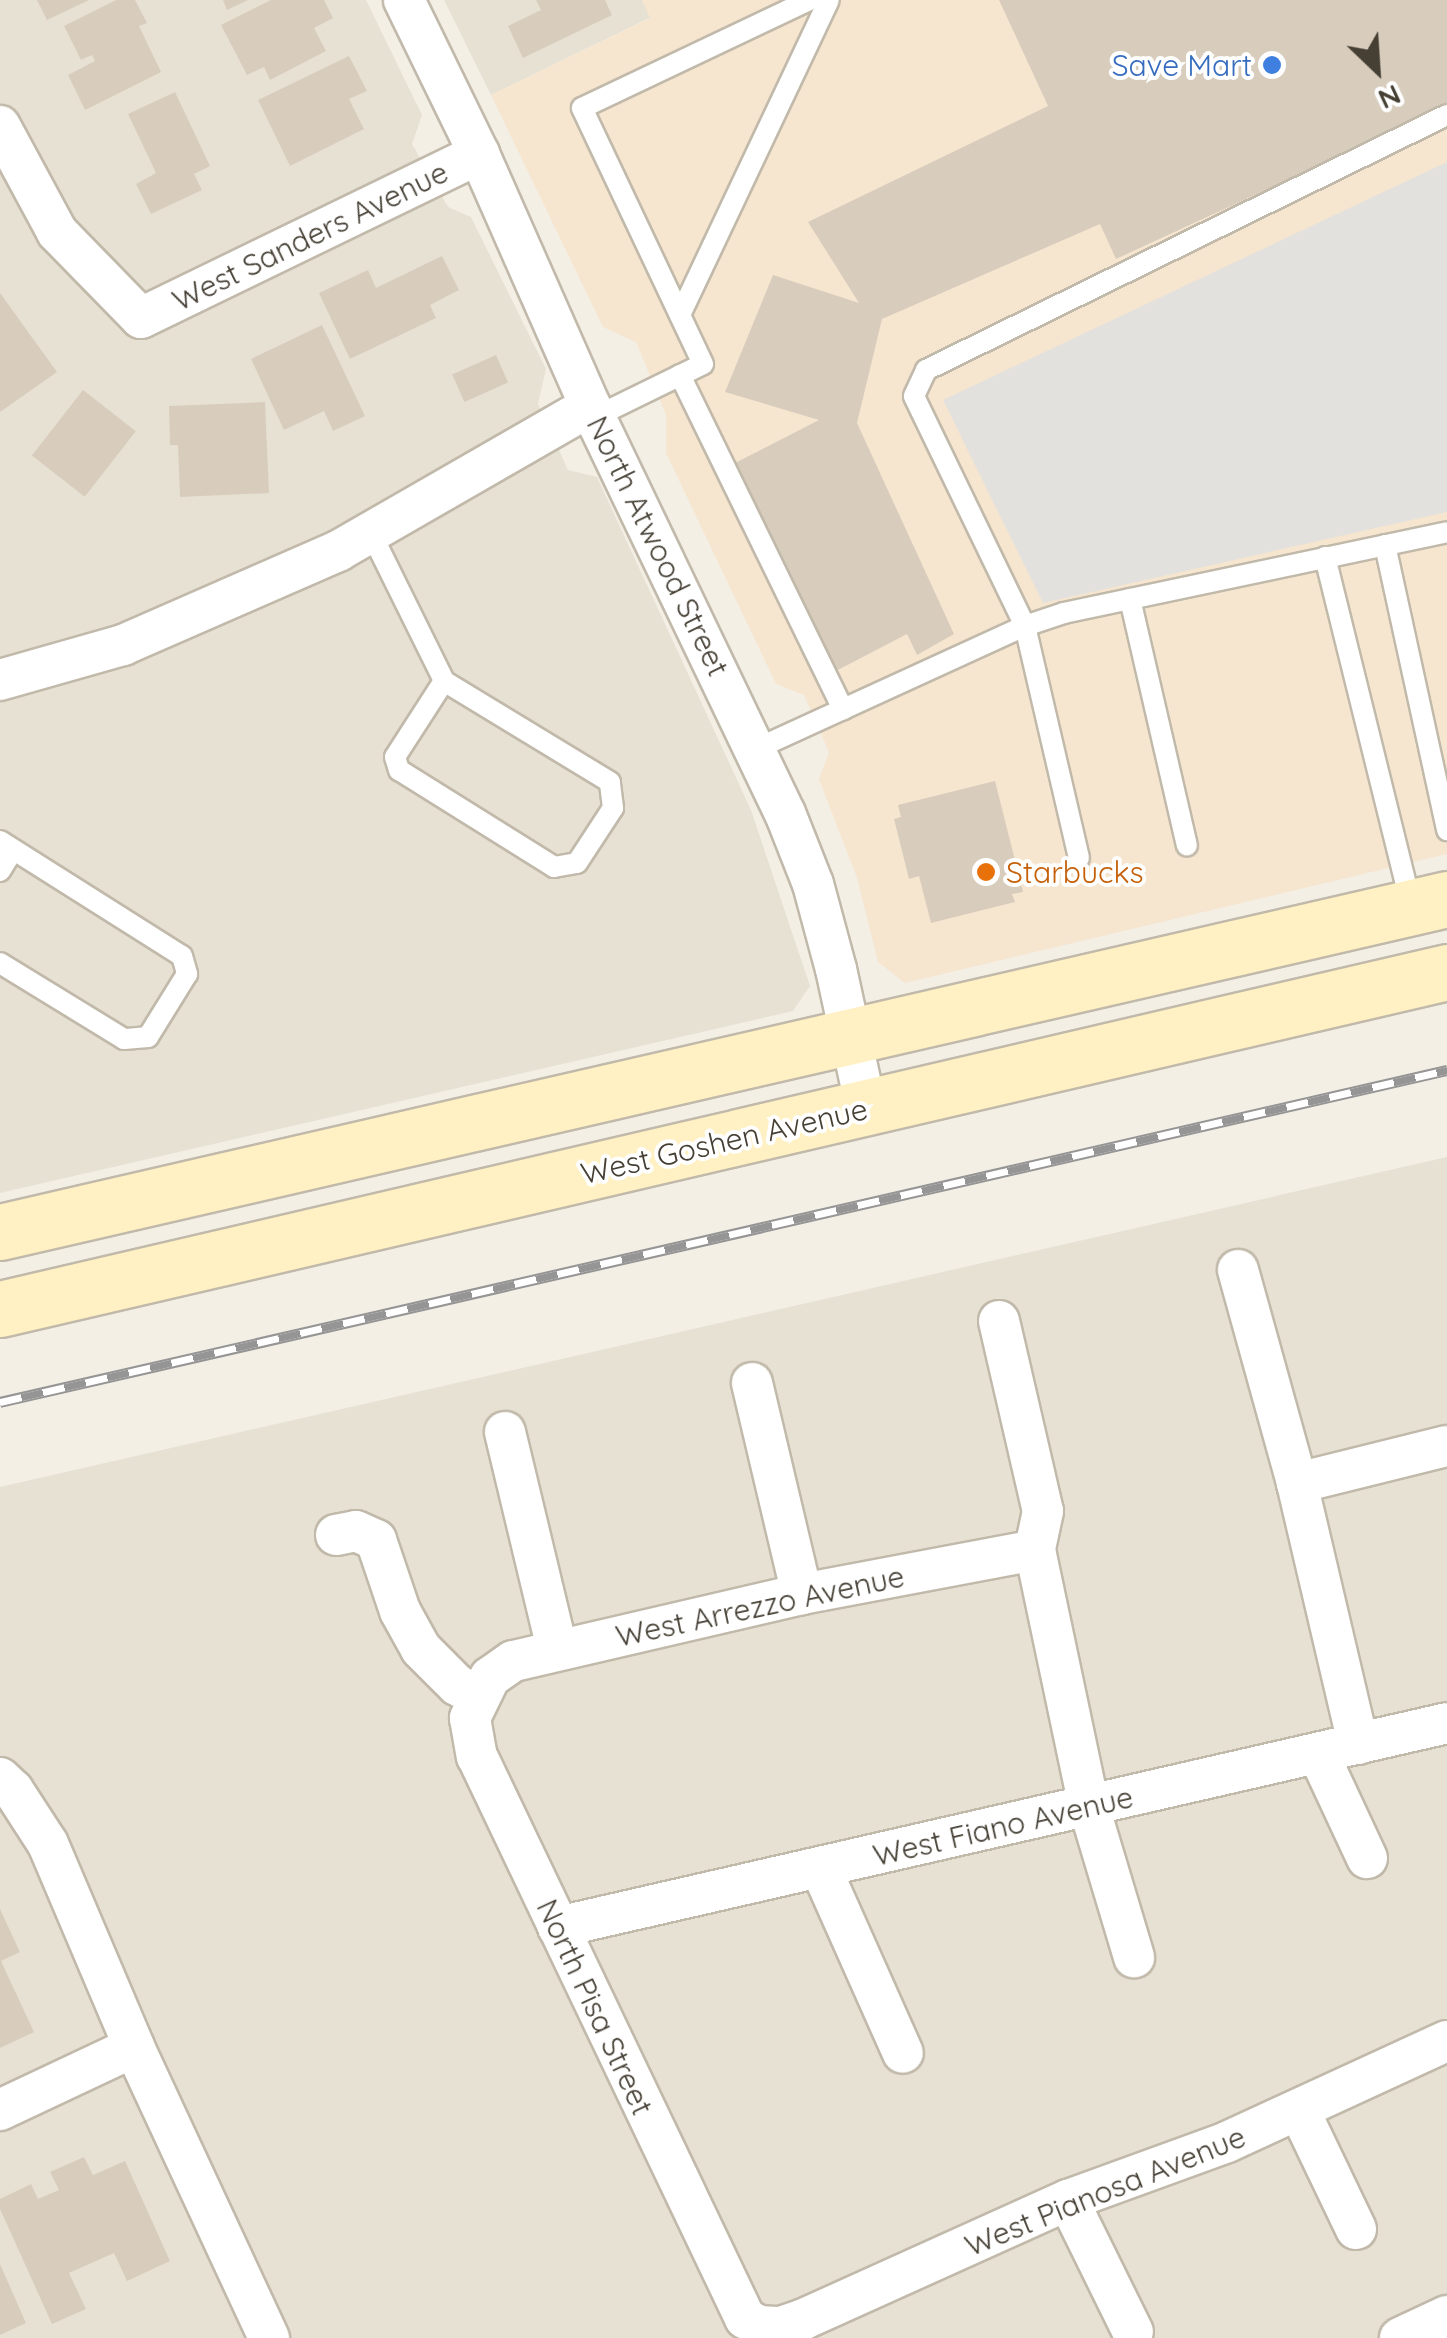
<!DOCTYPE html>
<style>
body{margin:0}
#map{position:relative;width:1447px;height:2338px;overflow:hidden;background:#f3efe5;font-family:Quicksand,sans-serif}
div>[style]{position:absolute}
.residential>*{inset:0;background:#e7e1d3}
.commercial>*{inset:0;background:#f6e5cf}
.parking>*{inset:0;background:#e3e1dd}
.building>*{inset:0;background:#d8cdbd;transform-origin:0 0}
.roads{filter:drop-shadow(2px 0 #c1b9aa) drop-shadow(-2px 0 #c1b9aa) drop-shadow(0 2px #c1b9aa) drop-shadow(0 -2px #c1b9aa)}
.service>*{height:20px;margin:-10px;padding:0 10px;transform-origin:10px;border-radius:10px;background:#fff}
.minor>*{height:40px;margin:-20px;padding:0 20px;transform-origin:20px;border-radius:20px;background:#fff}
.secondary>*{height:55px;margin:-27.5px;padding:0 27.5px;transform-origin:27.5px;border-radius:27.5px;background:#fff1c3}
.rail>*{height:11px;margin-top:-5.5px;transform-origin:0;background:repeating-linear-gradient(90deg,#fff 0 22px,#959595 0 44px);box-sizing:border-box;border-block:2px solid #959595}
.dots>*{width:28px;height:28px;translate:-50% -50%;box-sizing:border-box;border:5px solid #fff;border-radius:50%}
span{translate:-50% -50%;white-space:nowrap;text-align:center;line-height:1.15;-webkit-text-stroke:8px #fff;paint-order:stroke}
.shop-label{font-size:30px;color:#366cbe}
.right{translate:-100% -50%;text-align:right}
.street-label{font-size:30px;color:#453f34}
.food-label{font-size:30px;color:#c56008}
.left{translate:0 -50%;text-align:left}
.north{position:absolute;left:1327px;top:20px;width:100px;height:100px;-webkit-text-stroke:8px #fff;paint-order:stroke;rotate:155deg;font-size:28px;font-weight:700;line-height:40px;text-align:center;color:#453f34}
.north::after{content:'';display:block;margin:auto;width:35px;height:45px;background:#453f34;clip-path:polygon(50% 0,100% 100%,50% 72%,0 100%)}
</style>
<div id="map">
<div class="residential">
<i style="clip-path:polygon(0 0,366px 0,422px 115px,412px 144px,448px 207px,471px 217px,546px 369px,538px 404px,568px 470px,597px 477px,751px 810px,810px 986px,793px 1011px,0 1193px)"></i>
<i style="clip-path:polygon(444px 0,642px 0,651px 17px,491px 95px)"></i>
<i style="clip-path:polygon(1447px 1157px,1447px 2338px,0 2338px,0 1487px)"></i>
</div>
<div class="commercial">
<i style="clip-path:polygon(642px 0,1447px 0,1447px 854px,905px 983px,878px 962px,857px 878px,819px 779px,829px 752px,804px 695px,776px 684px,666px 453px,666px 415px,636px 342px,603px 327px,491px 95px,650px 18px)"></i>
</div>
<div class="parking">
<i style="clip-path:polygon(1447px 162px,1447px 512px,1043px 603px,943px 400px)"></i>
</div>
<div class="building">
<i style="clip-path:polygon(37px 0,89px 0,47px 20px)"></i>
<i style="clip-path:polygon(116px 0,135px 0,147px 23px,139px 26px,161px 72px,85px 110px,68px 75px,95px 61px,92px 55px,81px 60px,64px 26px)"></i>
<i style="clip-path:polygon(223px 0,248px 0,227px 10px)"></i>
<i style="clip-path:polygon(271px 0,324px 0,333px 18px,314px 28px,326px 51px,270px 80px,264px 67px,247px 75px,221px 25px)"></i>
<i style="clip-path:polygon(536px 0,605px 0,612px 15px,523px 58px,508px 26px,541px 10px)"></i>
<i style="clip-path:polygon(999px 0,1447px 0,1447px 106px,1116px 259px,1100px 224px,882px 319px,857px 423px,954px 634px,917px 655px,907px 634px,834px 672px,733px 464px,819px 420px,725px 392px,773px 275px,859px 303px,808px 222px,1048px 106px)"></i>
<i style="clip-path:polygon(349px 56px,367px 91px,349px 99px,364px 129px,290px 166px,258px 100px)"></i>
<i style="clip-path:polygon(175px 92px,210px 166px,194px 174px,202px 190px,151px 214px,136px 184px,156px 173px,128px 114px)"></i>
<i style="clip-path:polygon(442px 256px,459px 290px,430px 305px,436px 318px,350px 359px,319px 293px,368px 270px,376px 288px)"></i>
<i style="clip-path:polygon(0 293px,57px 372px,0 412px)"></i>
<i style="clip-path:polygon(322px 325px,365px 416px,333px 431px,324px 411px,284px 430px,251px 359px)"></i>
<i style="left:496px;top:355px;width:30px;height:48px;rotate:66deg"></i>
<i style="left:83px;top:390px;width:67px;height:83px;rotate:38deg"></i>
<i style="clip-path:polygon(265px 402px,269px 493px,180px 497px,178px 445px,170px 445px,169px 406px)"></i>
<i style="clip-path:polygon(995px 781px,1023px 892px,1012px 894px,1015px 902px,931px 923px,919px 876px,909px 879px,894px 819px,901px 817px,898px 805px)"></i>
<i style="clip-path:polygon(0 1909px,20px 1952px,1px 1961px,34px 2032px,0 2048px)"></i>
<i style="clip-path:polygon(84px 2157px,93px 2175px,125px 2161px,170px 2261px,127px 2281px,114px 2253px,69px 2273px,86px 2309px,52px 2324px,0 2209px,0 2199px,31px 2184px,38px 2199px,59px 2190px,50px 2172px)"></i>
<i style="clip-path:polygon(0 2264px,26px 2323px,0 2335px)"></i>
</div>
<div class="roads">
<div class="service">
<i style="left:680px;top:315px;width:348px;rotate:-64.7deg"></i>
<i style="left:680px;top:375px;width:372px;rotate:64deg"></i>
<i style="left:595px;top:417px;width:120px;rotate:-26.1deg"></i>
<i style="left:703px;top:364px;width:283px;rotate:-115.3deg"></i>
<i style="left:582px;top:108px;width:251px;rotate:-25.4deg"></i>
<i style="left:371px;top:533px;width:165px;rotate:63.7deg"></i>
<i style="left:444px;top:681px;width:90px;rotate:122.8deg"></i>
<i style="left:395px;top:757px;width:14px;rotate:73deg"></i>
<i style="left:399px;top:770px;width:183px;rotate:32deg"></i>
<i style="left:554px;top:867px;width:23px;rotate:-10deg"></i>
<i style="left:577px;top:863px;width:66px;rotate:-56.8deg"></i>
<i style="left:613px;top:808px;width:26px;rotate:-97deg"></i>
<i style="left:610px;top:782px;width:194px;rotate:-148.7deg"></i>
<i style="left:1385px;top:545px;width:292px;rotate:77.7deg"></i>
<i style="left:1325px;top:557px;width:357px;rotate:76.1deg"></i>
<i style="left:1130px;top:599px;width:253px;rotate:77deg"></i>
<i style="left:756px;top:749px;width:296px;rotate:-24.6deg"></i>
<i style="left:1025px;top:626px;width:41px;rotate:-18.4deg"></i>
<i style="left:1064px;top:613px;width:391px;rotate:-11.9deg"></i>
<i style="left:0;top:841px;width:215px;rotate:32.3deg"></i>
<i style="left:182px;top:956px;width:19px;rotate:74deg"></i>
<i style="left:187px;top:974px;width:74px;rotate:121.8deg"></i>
<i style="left:148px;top:1037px;width:24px;rotate:175deg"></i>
<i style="left:124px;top:1039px;width:145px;rotate:-148.5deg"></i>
<i style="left:1079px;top:858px;width:238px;rotate:-103.1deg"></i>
<i style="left:1025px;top:626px;width:255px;rotate:-115.8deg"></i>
<i style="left:914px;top:396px;width:29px;rotate:-65deg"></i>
<i style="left:926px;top:370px;width:580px;rotate:-26.08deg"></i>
<i style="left:0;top:871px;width:25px;rotate:-58deg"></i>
</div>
<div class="minor">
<i style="left:404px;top:0;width:171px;rotate:64deg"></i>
<i style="left:479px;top:154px;width:287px;rotate:66.2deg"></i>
<i style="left:595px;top:417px;width:439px;rotate:64.4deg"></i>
<i style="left:785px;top:813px;width:76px;rotate:68.5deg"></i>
<i style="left:813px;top:884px;width:88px;rotate:74.9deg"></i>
<i style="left:836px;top:969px;width:142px;rotate:77.8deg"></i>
<i style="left:0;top:126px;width:120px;rotate:61.7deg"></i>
<i style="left:57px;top:232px;width:120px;rotate:45.7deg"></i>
<i style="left:141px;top:318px;width:376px;rotate:-25.9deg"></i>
<i style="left:0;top:680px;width:128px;rotate:-15.9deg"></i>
<i style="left:123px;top:645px;width:235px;rotate:-23.6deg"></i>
<i style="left:338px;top:551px;width:291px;rotate:-29.9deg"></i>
<i style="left:1238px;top:1270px;width:221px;rotate:74.5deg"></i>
<i style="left:1297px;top:1483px;width:268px;rotate:76.8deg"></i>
<i style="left:999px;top:1321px;width:195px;rotate:77deg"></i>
<i style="left:1043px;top:1511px;width:40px;rotate:102deg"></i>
<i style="left:1035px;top:1550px;width:263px;rotate:78.1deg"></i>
<i style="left:1089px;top:1807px;width:157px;rotate:73.3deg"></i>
<i style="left:752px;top:1383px;width:217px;rotate:76.7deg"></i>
<i style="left:505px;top:1432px;width:223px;rotate:76.5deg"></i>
<i style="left:1297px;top:1483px;width:154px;rotate:-13.9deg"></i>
<i style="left:336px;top:1535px;width:20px;rotate:-11deg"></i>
<i style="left:356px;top:1531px;width:22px;rotate:24deg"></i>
<i style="left:376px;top:1540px;width:75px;rotate:71.3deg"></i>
<i style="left:400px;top:1611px;width:43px;rotate:61.1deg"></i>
<i style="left:421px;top:1649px;width:51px;rotate:45deg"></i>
<i style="left:457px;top:1685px;width:26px;rotate:28deg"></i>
<i style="left:1035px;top:1550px;width:237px;rotate:169.3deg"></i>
<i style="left:802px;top:1594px;width:297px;rotate:166.9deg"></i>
<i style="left:513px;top:1661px;width:28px;rotate:145deg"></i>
<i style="left:490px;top:1677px;width:46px;rotate:116deg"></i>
<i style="left:470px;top:1718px;width:39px;rotate:80deg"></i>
<i style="left:477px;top:1756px;width:623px;rotate:64.51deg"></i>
<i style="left:745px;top:2318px;width:16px;rotate:30deg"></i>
<i style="left:759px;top:2326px;width:22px;rotate:3deg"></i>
<i style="left:781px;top:2327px;width:24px;rotate:-19deg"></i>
<i style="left:804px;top:2319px;width:290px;rotate:-24.3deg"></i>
<i style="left:1068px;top:2200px;width:169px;rotate:-20deg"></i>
<i style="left:1227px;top:2142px;width:242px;rotate:-24.7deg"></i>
<i style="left:1318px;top:1753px;width:116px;rotate:65deg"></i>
<i style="left:0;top:1778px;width:18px;rotate:43deg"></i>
<i style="left:13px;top:1790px;width:64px;rotate:57.1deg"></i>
<i style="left:48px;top:1844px;width:220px;rotate:67deg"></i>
<i style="left:134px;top:2047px;width:321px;rotate:65.1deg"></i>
<i style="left:821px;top:1869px;width:201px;rotate:66deg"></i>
<i style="left:558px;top:1927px;width:912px;rotate:-12.92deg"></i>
<i style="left:0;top:2110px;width:148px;rotate:-25.2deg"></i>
<i style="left:1299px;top:2110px;width:132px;rotate:64.4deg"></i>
<i style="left:1068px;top:2200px;width:147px;rotate:63.8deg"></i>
<i style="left:1400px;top:2338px;width:52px;rotate:-25.1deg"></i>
</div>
<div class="secondary">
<i style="left:0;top:1232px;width:1485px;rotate:-12.96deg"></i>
<i style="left:0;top:1309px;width:1486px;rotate:-13.11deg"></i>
</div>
</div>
<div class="rail">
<i style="left:0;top:1402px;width:1485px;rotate:-12.92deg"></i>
</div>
<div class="dots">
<i style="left:1272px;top:65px;background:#3f7fe0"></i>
<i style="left:986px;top:872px;background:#e8710a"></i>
</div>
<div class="shop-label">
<span class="right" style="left:1252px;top:65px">Save Mart</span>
</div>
<div class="street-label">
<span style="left:310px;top:236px;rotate:-26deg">West Sanders Avenue</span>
<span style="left:658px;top:546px;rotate:64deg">North Atwood Street</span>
<span style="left:724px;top:1141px;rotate:-13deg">West Goshen Avenue</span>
<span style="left:760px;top:1606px;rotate:-12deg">West Arrezzo Avenue</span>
<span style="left:1003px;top:1826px;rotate:-13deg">West Fiano Avenue</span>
<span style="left:595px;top:2007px;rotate:65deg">North Pisa Street</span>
<span style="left:1105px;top:2191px;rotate:-22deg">West Pianosa Avenue</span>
</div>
<div class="food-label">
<span class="left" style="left:1006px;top:872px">Starbucks</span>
</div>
<div class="north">N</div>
</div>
